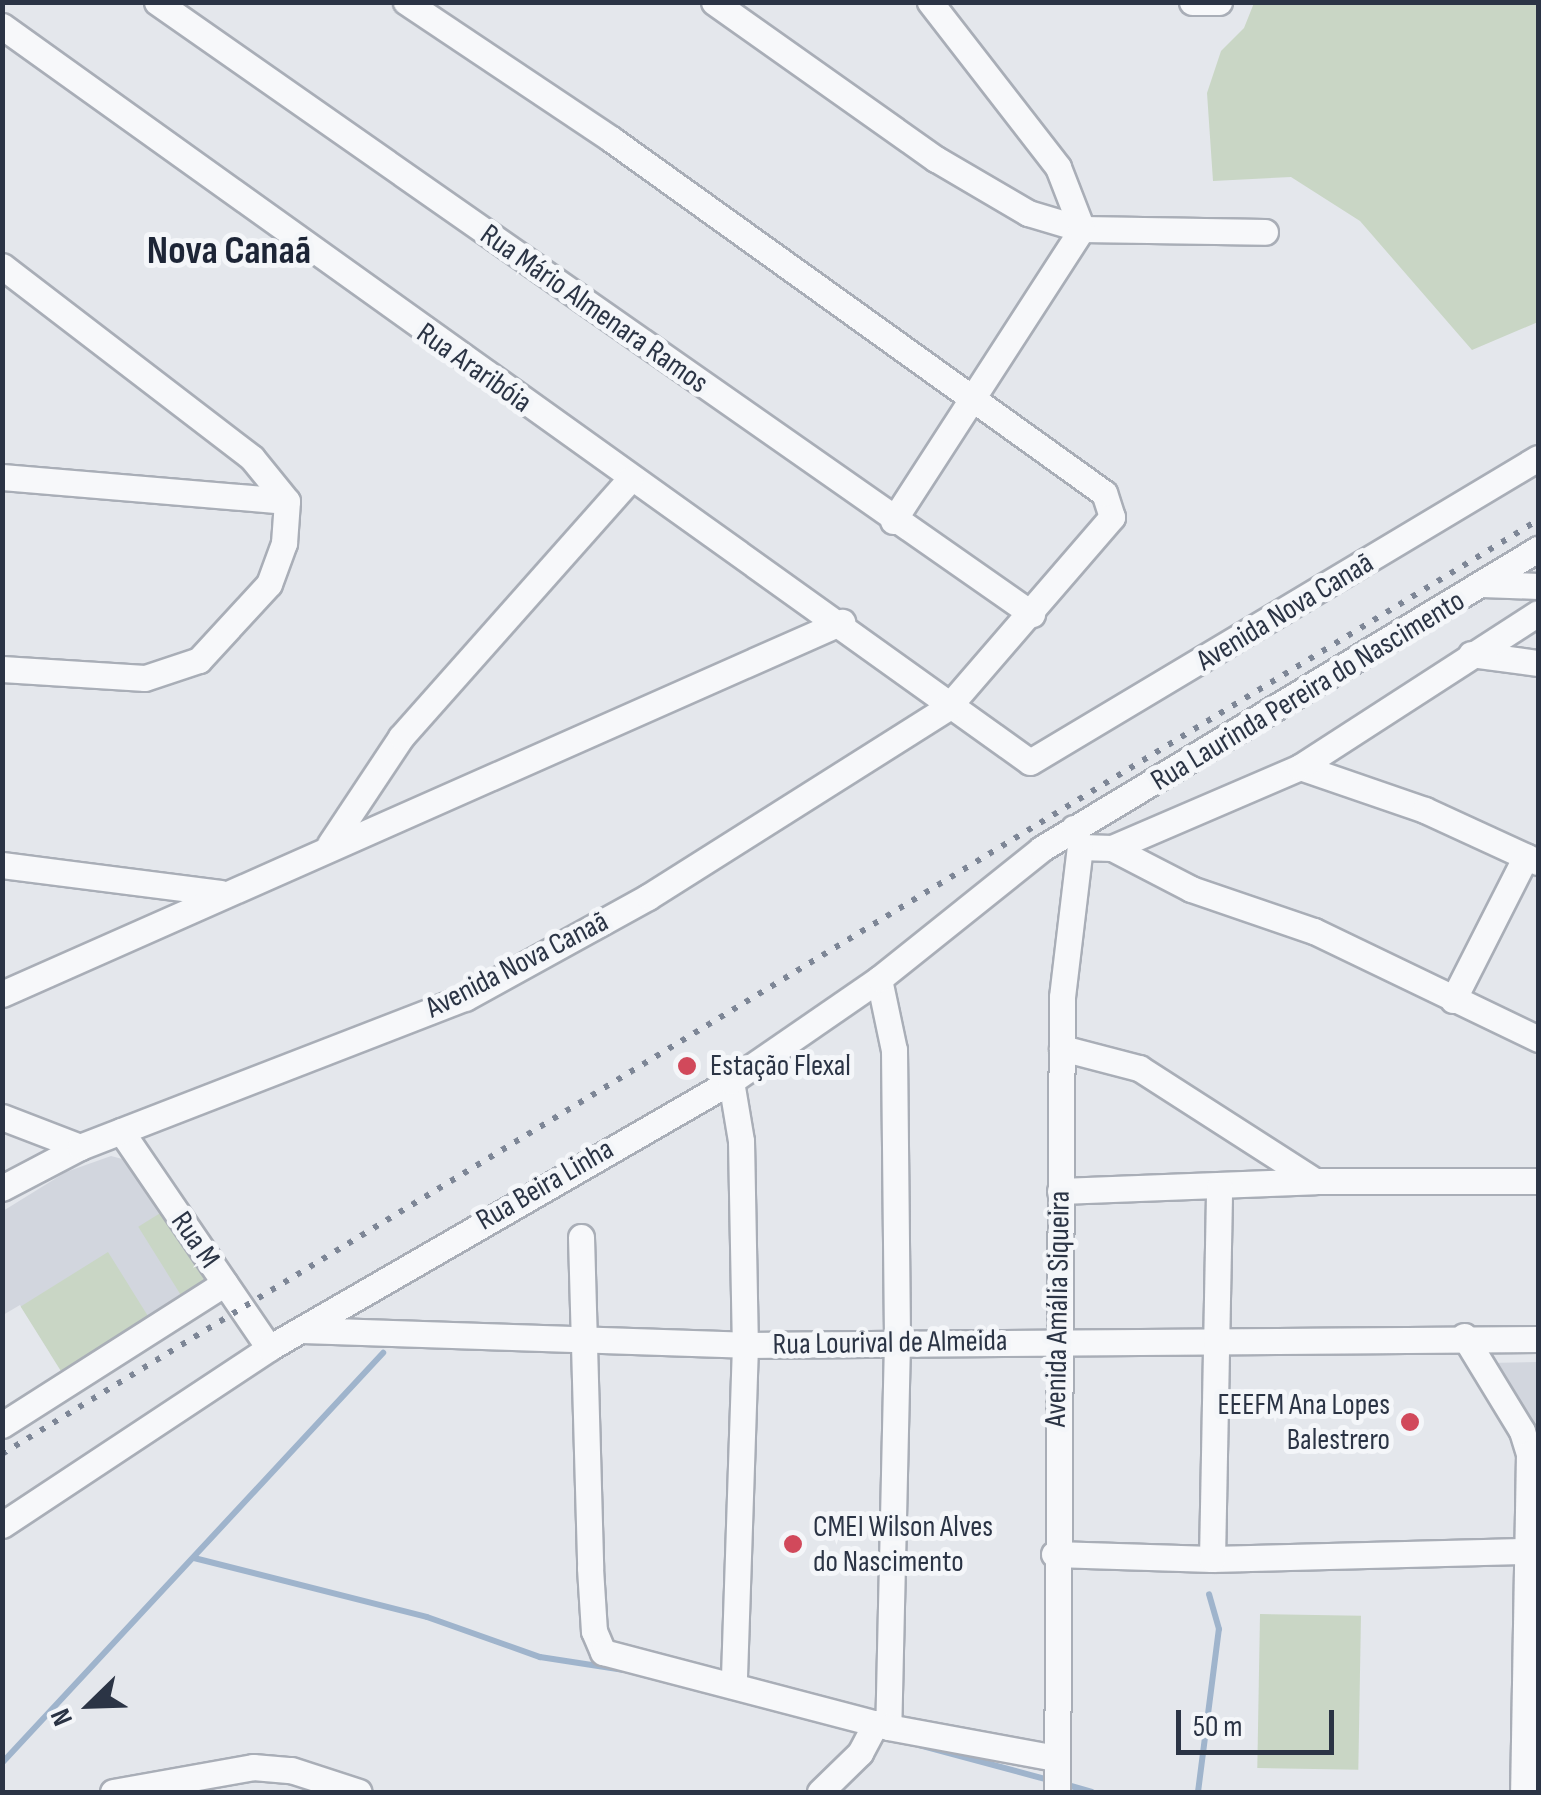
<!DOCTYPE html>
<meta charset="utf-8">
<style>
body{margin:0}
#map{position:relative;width:1541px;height:1795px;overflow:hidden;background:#e4e7ec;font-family:"Sofia Sans Condensed",sans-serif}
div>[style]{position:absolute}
.built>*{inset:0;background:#d2d6de}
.green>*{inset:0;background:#c9d6c5;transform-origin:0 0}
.stream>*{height:6px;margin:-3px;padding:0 3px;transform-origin:3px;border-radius:3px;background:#9fb4cc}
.roads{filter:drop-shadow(2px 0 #a9aeb7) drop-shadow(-2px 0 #a9aeb7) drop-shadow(0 2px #a9aeb7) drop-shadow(0 -2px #a9aeb7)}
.minor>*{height:25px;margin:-12.5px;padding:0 12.5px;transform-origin:12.5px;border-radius:12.5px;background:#f7f8fa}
.rail>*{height:6px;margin-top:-3px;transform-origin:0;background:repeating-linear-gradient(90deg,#7d8696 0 5px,transparent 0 15px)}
.dots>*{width:28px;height:28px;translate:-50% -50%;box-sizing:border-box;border:5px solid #f4f6f9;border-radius:50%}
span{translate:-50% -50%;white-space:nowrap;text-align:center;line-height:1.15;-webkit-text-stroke:10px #f4f6f9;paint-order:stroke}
.street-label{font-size:30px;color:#2b3445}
.poi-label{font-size:30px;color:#2b3445}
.left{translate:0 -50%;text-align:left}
.right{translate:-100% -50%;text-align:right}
.district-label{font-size:40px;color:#1d2536;font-weight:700}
.frame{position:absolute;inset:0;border:5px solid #2b3445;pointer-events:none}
.north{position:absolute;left:40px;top:1655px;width:100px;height:100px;-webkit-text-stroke:8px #f4f6f9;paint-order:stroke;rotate:247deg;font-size:28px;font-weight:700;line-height:40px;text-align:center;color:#2b3445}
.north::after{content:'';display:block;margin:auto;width:35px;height:45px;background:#2b3445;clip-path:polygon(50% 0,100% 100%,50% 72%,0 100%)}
.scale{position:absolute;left:1176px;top:1710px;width:158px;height:45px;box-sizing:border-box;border:5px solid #2b3445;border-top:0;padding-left:12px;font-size:30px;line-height:35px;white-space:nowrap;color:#2b3445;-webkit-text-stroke:8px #f4f6f9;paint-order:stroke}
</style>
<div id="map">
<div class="built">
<i style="clip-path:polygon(111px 1156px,130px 1161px,205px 1282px,63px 1373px,20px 1305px,3px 1315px,3px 1211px,66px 1172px)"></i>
<i style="clip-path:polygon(1538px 1362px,1538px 1432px,1488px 1363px)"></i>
</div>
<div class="green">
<i style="clip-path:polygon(1254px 3px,1538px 3px,1538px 322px,1472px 350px,1360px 221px,1291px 177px,1213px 181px,1207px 93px,1221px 51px,1244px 28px)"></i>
<i style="left:162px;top:1212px;width:82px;height:28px;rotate:58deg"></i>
<i style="left:108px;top:1252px;width:78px;height:103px;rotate:58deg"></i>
<i style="left:1260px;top:1614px;width:101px;height:154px;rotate:1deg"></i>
</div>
<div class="stream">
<i style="left:194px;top:1558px;width:240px;rotate:14.2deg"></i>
<i style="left:427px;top:1617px;width:120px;rotate:19.5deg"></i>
<i style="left:540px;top:1657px;width:85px;rotate:8.8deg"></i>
<i style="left:919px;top:1745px;width:138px;rotate:15.1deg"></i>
<i style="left:2px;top:1763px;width:560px;rotate:-47.1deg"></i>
<i style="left:1064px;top:1784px;width:29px;rotate:16deg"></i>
<i style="left:1198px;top:1792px;width:164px;rotate:-82.7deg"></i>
<i style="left:1219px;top:1629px;width:36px;rotate:-106deg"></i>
</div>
<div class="roads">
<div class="minor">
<i style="left:157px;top:2px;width:1068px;rotate:34.97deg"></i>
<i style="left:714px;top:2px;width:272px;rotate:35.3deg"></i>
<i style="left:936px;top:159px;width:107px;rotate:30.4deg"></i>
<i style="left:1028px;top:213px;width:56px;rotate:16.5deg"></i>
<i style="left:1082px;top:229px;width:183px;rotate:0.9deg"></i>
<i style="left:1192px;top:2px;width:27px"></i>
<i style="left:2px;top:26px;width:1264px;rotate:35.6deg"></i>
<i style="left:1030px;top:762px;width:592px;rotate:-30.9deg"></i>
<i style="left:2px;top:266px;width:315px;rotate:37.5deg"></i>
<i style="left:252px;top:458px;width:55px;rotate:50.9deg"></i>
<i style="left:2px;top:477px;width:286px;rotate:4.8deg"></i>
<i style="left:893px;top:521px;width:348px;rotate:-57.1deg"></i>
<i style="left:1082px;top:229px;width:66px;rotate:-111.2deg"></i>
<i style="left:1058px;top:167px;width:209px;rotate:-127.8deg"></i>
<i style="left:1482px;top:584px;width:56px;rotate:2deg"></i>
<i style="left:1471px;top:654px;width:68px;rotate:7.7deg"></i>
<i style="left:2px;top:669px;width:143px;rotate:3.6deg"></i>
<i style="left:145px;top:678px;width:57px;rotate:-18.4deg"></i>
<i style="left:199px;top:660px;width:103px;rotate:-47.4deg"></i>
<i style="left:269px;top:584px;width:44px;rotate:-69.9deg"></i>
<i style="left:284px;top:543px;width:42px;rotate:-85.9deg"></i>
<i style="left:1300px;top:767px;width:132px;rotate:19deg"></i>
<i style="left:1425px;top:810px;width:124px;rotate:24.7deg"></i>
<i style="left:330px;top:844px;width:128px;rotate:-56.4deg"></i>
<i style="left:401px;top:737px;width:345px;rotate:-48.4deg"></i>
<i style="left:1080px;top:847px;width:32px;rotate:2deg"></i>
<i style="left:1112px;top:848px;width:89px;rotate:27.4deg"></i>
<i style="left:1191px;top:889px;width:130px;rotate:18.9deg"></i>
<i style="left:1314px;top:931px;width:249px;rotate:25.7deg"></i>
<i style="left:1112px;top:848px;width:205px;rotate:-23.3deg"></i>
<i style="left:1300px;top:767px;width:283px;rotate:-32.9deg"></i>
<i style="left:2px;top:865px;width:220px;rotate:7.3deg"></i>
<i style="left:879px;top:979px;width:73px;rotate:78.1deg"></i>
<i style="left:894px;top:1050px;width:292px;rotate:89.4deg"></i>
<i style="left:897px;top:1342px;width:385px;rotate:91.3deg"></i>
<i style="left:2px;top:994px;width:919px;rotate:-23.89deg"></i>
<i style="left:1453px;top:1000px;width:161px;rotate:-63.1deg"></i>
<i style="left:1062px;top:1048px;width:80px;rotate:14.6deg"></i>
<i style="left:1139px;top:1068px;width:209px;rotate:32.7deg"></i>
<i style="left:731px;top:1081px;width:61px;rotate:80.5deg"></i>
<i style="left:741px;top:1141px;width:204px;rotate:88.9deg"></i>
<i style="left:745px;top:1345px;width:339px;rotate:91.9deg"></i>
<i style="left:2px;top:1117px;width:84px;rotate:21deg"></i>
<i style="left:121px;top:1131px;width:263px;rotate:55.7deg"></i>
<i style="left:2px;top:1188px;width:88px;rotate:-27.7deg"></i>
<i style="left:80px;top:1147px;width:413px;rotate:-21.2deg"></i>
<i style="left:465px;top:998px;width:209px;rotate:-28.9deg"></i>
<i style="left:648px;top:897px;width:355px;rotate:-32.3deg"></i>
<i style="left:948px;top:707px;width:251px;rotate:-49.2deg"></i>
<i style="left:1112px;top:517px;width:25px;rotate:-108deg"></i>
<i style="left:1104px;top:493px;width:607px;rotate:-144.32deg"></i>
<i style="left:611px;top:139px;width:247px;rotate:-146.2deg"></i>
<i style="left:1060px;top:1191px;width:255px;rotate:-2.2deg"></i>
<i style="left:1315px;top:1181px;width:223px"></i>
<i style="left:581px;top:1237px;width:331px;rotate:88.4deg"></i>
<i style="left:590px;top:1568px;width:63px;rotate:86.4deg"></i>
<i style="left:594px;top:1631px;width:23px;rotate:67deg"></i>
<i style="left:603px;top:1652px;width:295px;rotate:14.7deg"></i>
<i style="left:888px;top:1727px;width:171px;rotate:10.5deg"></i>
<i style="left:302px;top:1330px;width:443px;rotate:1.9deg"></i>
<i style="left:745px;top:1345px;width:793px;rotate:-0.43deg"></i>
<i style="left:1464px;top:1336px;width:111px;rotate:58.6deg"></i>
<i style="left:1522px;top:1431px;width:24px;rotate:73deg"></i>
<i style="left:1529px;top:1454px;width:338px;rotate:91deg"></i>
<i style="left:2px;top:1425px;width:264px;rotate:-32.5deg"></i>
<i style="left:2px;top:1525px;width:320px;rotate:-33.5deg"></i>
<i style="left:269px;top:1348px;width:534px;rotate:-30.02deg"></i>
<i style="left:731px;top:1081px;width:180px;rotate:-34.6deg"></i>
<i style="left:879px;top:979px;width:208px;rotate:-38.7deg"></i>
<i style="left:1041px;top:849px;width:581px;rotate:-31.12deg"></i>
<i style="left:1054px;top:1554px;width:158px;rotate:1.8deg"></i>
<i style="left:1212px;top:1559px;width:310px;rotate:-1.5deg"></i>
<i style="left:1212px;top:1559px;width:372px;rotate:-88.9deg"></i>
<i style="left:113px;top:1792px;width:142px;rotate:-10.1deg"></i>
<i style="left:253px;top:1767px;width:38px;rotate:5deg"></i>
<i style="left:291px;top:1770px;width:71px;rotate:17.9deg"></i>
<i style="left:820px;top:1792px;width:56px;rotate:-44.3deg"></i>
<i style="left:860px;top:1753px;width:34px;rotate:-62deg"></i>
<i style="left:1057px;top:1792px;width:795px;rotate:-89.64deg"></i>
<i style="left:1062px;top:997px;width:151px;rotate:-83.2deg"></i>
<i style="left:1080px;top:847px;width:20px;rotate:-108deg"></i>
</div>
</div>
<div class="rail">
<i style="left:2px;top:1454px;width:1798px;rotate:-31.3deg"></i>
</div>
<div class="dots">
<i style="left:687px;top:1066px;background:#d1495b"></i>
<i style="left:1410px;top:1422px;background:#d1495b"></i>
<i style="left:793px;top:1544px;background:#d1495b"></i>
</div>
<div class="street-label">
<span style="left:594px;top:309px;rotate:35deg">Rua Mário Almenara Ramos</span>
<span style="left:474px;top:368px;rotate:35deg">Rua Araribóia</span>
<span style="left:1285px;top:612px;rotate:-31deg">Avenida Nova Canaã</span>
<span style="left:1308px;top:691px;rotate:-31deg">Rua Laurinda Pereira do Nascimento</span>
<span style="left:517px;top:965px;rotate:-27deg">Avenida Nova Canaã</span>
<span style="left:545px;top:1185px;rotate:-30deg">Rua Beira Linha</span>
<span style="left:195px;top:1240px;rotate:55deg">Rua M</span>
<span style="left:1058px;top:1309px;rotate:-89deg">Avenida Amália Siqueira</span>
<span style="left:890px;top:1343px;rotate:-1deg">Rua Lourival de Almeida</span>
</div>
<div class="poi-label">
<span class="left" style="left:710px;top:1066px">Estação Flexal</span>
<span class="right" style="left:1390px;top:1422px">EEEFM Ana Lopes<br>Balestrero</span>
<span class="left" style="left:813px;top:1544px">CMEI Wilson Alves<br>do Nascimento</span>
</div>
<div class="district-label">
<span style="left:229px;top:251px">Nova Canaã</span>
</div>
<div class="frame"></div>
<div class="north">N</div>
<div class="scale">50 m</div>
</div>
